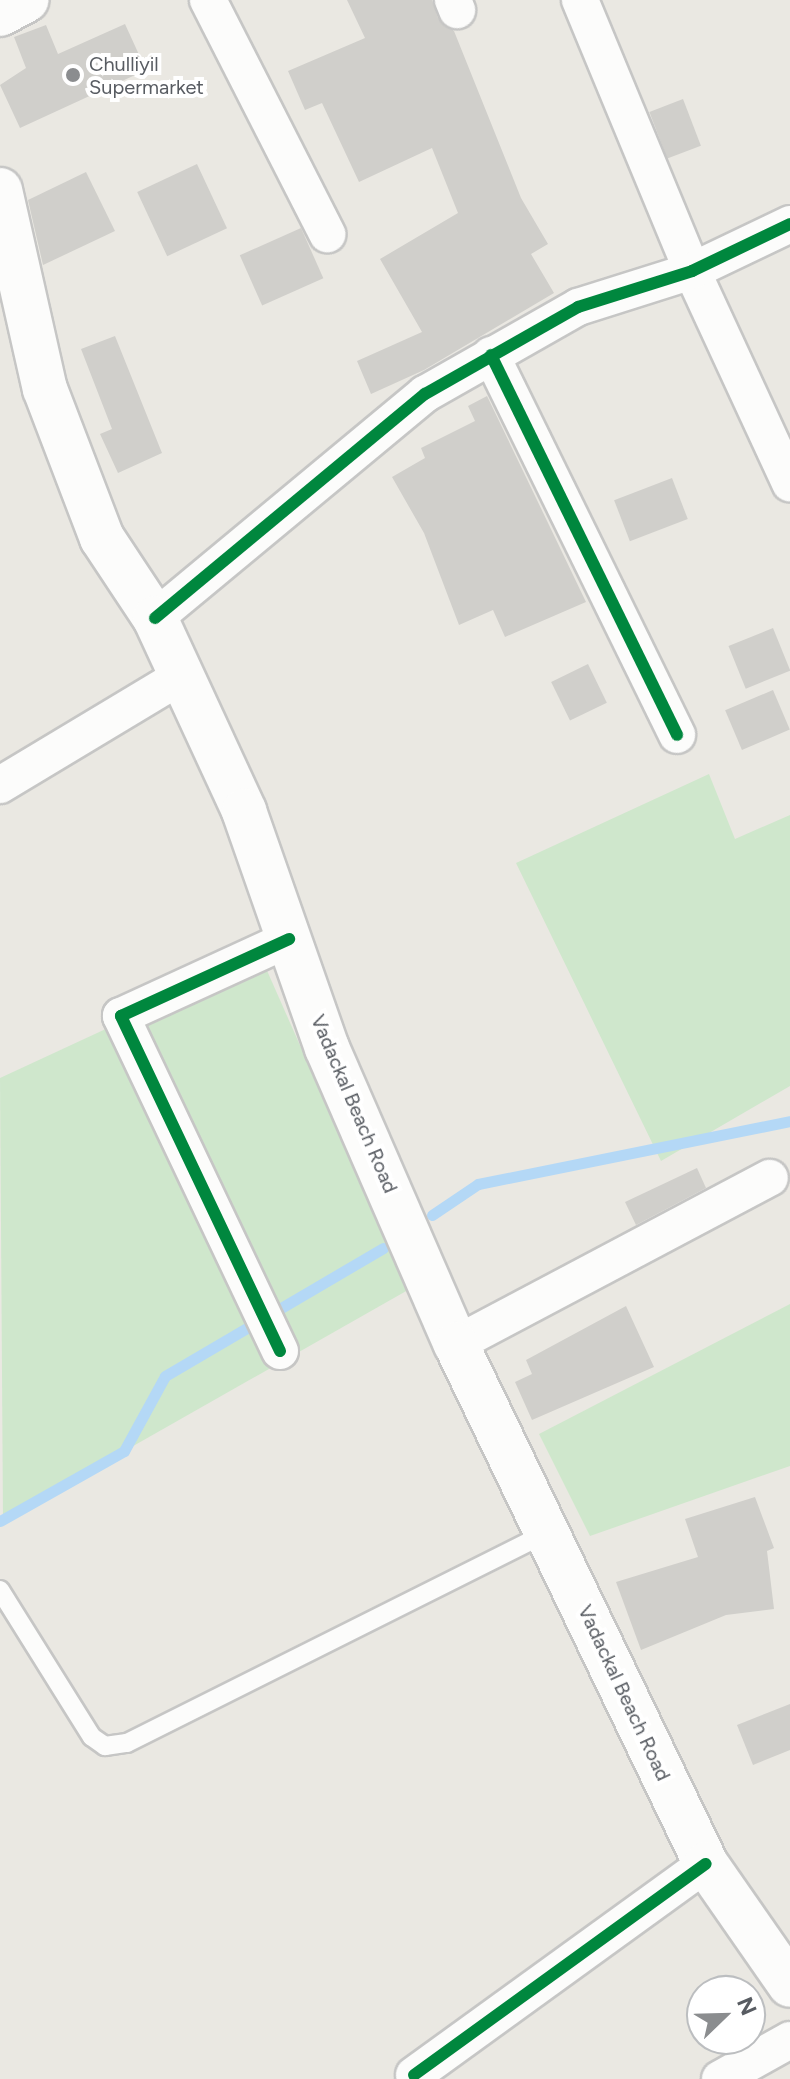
<!DOCTYPE html>
<style>
body{margin:0}
#map{position:relative;width:790px;height:2079px;overflow:hidden;background:#eae8e2;font-family:Figtree,sans-serif}
div>[style]{position:absolute}
.green>*{inset:0;background:#cfe7cc}
.stream>*{height:11px;margin:-5.5px;padding:0 5.5px;transform-origin:5.5px;border-radius:5.5px;background:#b4d8f6}
.building>*{inset:0;background:#d0cfcb;transform-origin:0 0}
.roads{filter:drop-shadow(2px 0 #c6c6c5) drop-shadow(-2px 0 #c6c6c5) drop-shadow(0 2px #c6c6c5) drop-shadow(0 -2px #c6c6c5)}
.lane>*{height:18px;margin:-9px;padding:0 9px;transform-origin:9px;border-radius:9px;background:#fcfcfb}
.street>*{height:36px;margin:-18px;padding:0 18px;transform-origin:18px;border-radius:18px;background:#fcfcfb}
.secondary>*{height:44px;margin:-22px;padding:0 22px;transform-origin:22px;border-radius:22px;background:#fcfcfb}
.cycleway>*{height:12px;margin:-6px;padding:0 6px;transform-origin:6px;border-radius:6px;background:#00873e}
.dots>*{width:22px;height:22px;translate:-50% -50%;box-sizing:border-box;border:4px solid #fff;border-radius:50%}
span{translate:-50% -50%;white-space:nowrap;text-align:center;line-height:1.15;-webkit-text-stroke:8px #fff;paint-order:stroke}
.poi-label{font-size:20px;color:#585c62}
.left{translate:0 -50%;text-align:left}
.street-label{font-size:20px;color:#585c62}
.north{position:absolute;left:686px;top:1975px;width:80px;height:80px;box-sizing:border-box;background:#fff;border:2px solid #bcbec0;border-radius:50%;rotate:67deg;font-size:22px;font-weight:700;line-height:32px;text-align:center;color:#585c62}
.north::after{content:'';display:block;margin:auto;width:28px;height:36px;background:#8b8d8f;clip-path:polygon(50% 0,100% 100%,50% 72%,0 100%)}
</style>
<div id="map">
<div class="green">
<i style="clip-path:polygon(709px 774px,735px 839px,790px 815px,790px 1086px,661px 1161px,516px 863px)"></i>
<i style="clip-path:polygon(261px 957px,408px 1290px,3px 1520px,0 1078px)"></i>
<i style="clip-path:polygon(790px 1304px,790px 1466px,590px 1536px,539px 1434px)"></i>
</div>
<div class="stream">
<i style="left:432px;top:1215px;width:55px;rotate:-34deg"></i>
<i style="left:478px;top:1184px;width:318px;rotate:-11.4deg"></i>
<i style="left:0;top:1521px;width:142px;rotate:-29.4deg"></i>
<i style="left:124px;top:1451px;width:85px;rotate:-61.3deg"></i>
<i style="left:165px;top:1376px;width:253px;rotate:-30.4deg"></i>
</div>
<div class="building">
<i style="clip-path:polygon(347px 0,432px 0,438px 18px,454px 31px,521px 198px,548px 244px,531px 254px,554px 293px,424px 370px,371px 394px,357px 361px,422px 332px,380px 259px,458px 213px,432px 148px,359px 182px,322px 103px,305px 110px,288px 71px,365px 38px)"></i>
<i style="clip-path:polygon(125px 24px,146px 70px,20px 128px,0 85px,26px 68px,14px 37px,46px 25px,58px 54px)"></i>
<i style="left:683px;top:99px;width:50px;height:36px;rotate:69deg"></i>
<i style="left:197px;top:164px;width:71px;height:66px;rotate:65deg"></i>
<i style="clip-path:polygon(86px 172px,115px 231px,43px 265px,28px 200px)"></i>
<i style="left:301px;top:228px;width:55px;height:67px;rotate:66deg"></i>
<i style="clip-path:polygon(115px 336px,162px 453px,118px 473px,100px 434px,112px 429px,81px 349px)"></i>
<i style="clip-path:polygon(487px 396px,586px 602px,505px 637px,493px 610px,459px 625px,424px 533px,392px 477px,425px 458px,421px 448px,475px 421px,468px 406px)"></i>
<i style="left:672px;top:478px;width:44px;height:62px;rotate:69deg"></i>
<i style="left:773px;top:628px;width:46px;height:48px;rotate:68deg"></i>
<i style="left:588px;top:664px;width:43px;height:41px;rotate:64deg"></i>
<i style="left:773px;top:690px;width:43px;height:52px;rotate:67deg"></i>
<i style="clip-path:polygon(697px 1168px,706px 1188px,636px 1225px,625px 1202px)"></i>
<i style="clip-path:polygon(626px 1306px,654px 1367px,532px 1420px,515px 1382px,532px 1374px,526px 1360px)"></i>
<i style="clip-path:polygon(755px 1497px,774px 1548px,767px 1551px,774px 1609px,726px 1615px,641px 1650px,616px 1582px,698px 1557px,685px 1519px)"></i>
<i style="clip-path:polygon(790px 1704px,790px 1750px,753px 1765px,737px 1725px)"></i>
</div>
<div class="roads">
<div class="lane">
<i style="left:0;top:1590px;width:173px;rotate:58deg"></i>
<i style="left:92px;top:1737px;width:16px;rotate:35deg"></i>
<i style="left:105px;top:1746px;width:22px;rotate:-8deg"></i>
<i style="left:127px;top:1743px;width:469px;rotate:-26.6deg"></i>
</div>
<div class="street">
<i style="left:208px;top:0;width:263px;rotate:63deg"></i>
<i style="left:453px;top:0;width:11px;rotate:68deg"></i>
<i style="left:580px;top:0;width:293px;rotate:67.5deg"></i>
<i style="left:692px;top:271px;width:234px;rotate:65.2deg"></i>
<i style="left:491px;top:355px;width:423px;rotate:63.9deg"></i>
<i style="left:155px;top:618px;width:351px;rotate:-39.7deg"></i>
<i style="left:425px;top:394px;width:176px;rotate:-29.6deg"></i>
<i style="left:578px;top:307px;width:120px;rotate:-17.5deg"></i>
<i style="left:692px;top:271px;width:109px;rotate:-25.6deg"></i>
<i style="left:0;top:785px;width:208px;rotate:-31deg"></i>
<i style="left:456px;top:1344px;width:355px;rotate:-27.9deg"></i>
<i style="left:280px;top:1351px;width:371px;rotate:-115.4deg"></i>
<i style="left:121px;top:1016px;width:185px;rotate:-24.6deg"></i>
<i style="left:414px;top:2075px;width:360px;rotate:-35.9deg"></i>
<i style="left:720px;top:2079px;width:80px;rotate:-29.1deg"></i>
</div>
<div class="secondary">
<i style="left:0;top:14px;width:30px;rotate:-28deg"></i>
<i style="left:0;top:190px;width:204px;rotate:77.3deg"></i>
<i style="left:45px;top:389px;width:160px;rotate:69.1deg"></i>
<i style="left:102px;top:538px;width:96px;rotate:56.5deg"></i>
<i style="left:155px;top:618px;width:213px;rotate:65.2deg"></i>
<i style="left:244px;top:811px;width:251px;rotate:70.7deg"></i>
<i style="left:327px;top:1048px;width:323px;rotate:66.5deg"></i>
<i style="left:456px;top:1344px;width:577px;rotate:64.32deg"></i>
<i style="left:706px;top:1864px;width:147px;rotate:55.2deg"></i>
</div>
</div>
<div class="cycleway">
<i style="left:491px;top:355px;width:423px;rotate:63.9deg"></i>
<i style="left:155px;top:618px;width:351px;rotate:-39.7deg"></i>
<i style="left:425px;top:394px;width:176px;rotate:-29.6deg"></i>
<i style="left:578px;top:307px;width:120px;rotate:-17.5deg"></i>
<i style="left:692px;top:271px;width:109px;rotate:-25.6deg"></i>
<i style="left:280px;top:1351px;width:371px;rotate:-115.4deg"></i>
<i style="left:121px;top:1016px;width:185px;rotate:-24.6deg"></i>
<i style="left:414px;top:2075px;width:360px;rotate:-35.9deg"></i>
</div>
<div class="dots">
<i style="left:73px;top:75px;background:#8b8d8f"></i>
</div>
<div class="poi-label">
<span class="left" style="left:89px;top:76px">Chulliyil<br>Supermarket</span>
</div>
<div class="street-label">
<span style="left:354px;top:1104px;rotate:67deg">Vadackal Beach Road</span>
<span style="left:624px;top:1693px;rotate:65deg">Vadackal Beach Road</span>
</div>
<div class="north">N</div>
</div>
